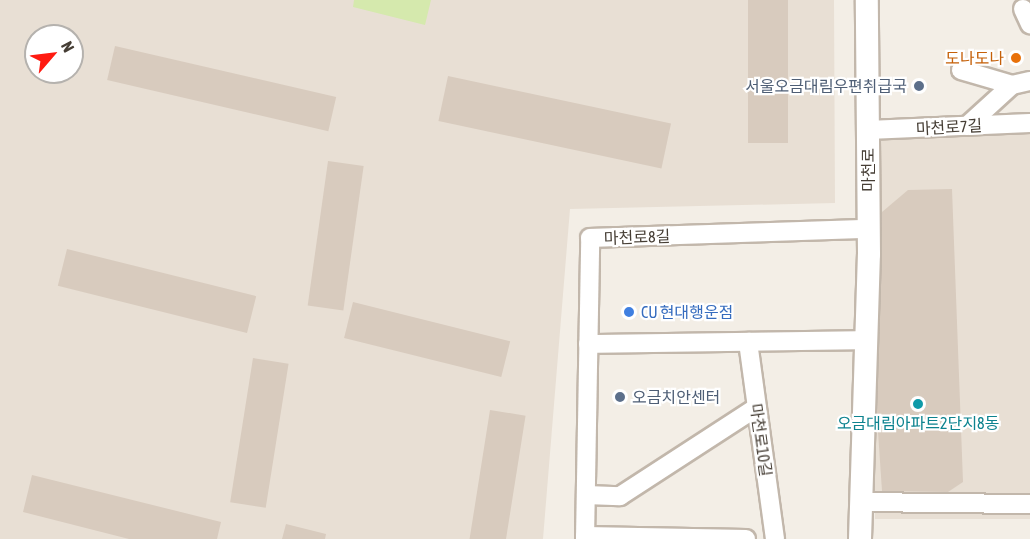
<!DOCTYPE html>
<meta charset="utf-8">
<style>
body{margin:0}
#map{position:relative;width:1030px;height:539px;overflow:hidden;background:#f3eee6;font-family:"Asap Condensed","Noto Sans KR",sans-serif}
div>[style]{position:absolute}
.residential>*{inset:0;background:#e8dfd4;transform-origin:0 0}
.green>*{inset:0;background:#d5e9ad}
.building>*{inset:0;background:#d8cbbe;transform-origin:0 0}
.roads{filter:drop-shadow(2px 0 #c2b7ab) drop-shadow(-2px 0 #c2b7ab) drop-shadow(0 2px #c2b7ab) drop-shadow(0 -2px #c2b7ab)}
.minor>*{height:18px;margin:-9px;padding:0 9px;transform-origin:9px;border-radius:9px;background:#fff}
.tertiary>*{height:22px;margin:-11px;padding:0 11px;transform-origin:11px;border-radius:11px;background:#fff}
.dots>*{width:16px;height:16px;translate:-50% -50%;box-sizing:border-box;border:3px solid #fff;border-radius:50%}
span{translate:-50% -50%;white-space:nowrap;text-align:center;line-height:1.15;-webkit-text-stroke:4.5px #fff;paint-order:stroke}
.food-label{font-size:16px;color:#c56008}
.right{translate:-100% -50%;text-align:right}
.service-label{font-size:16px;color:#4e5e75}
.left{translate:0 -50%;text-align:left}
.street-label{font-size:16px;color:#463e35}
.shop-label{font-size:16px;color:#366cbe}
.culture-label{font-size:16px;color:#0d838f}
.north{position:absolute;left:24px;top:24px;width:60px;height:60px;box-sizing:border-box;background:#fff;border:2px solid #b5b2ae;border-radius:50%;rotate:62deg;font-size:16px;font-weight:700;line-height:24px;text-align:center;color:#463e35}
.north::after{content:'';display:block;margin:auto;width:21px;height:27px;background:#ff1b11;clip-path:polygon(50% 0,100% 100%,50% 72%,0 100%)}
</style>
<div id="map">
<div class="residential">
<i style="clip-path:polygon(evenodd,0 0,834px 0,835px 203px,570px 209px,543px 539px,0 539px,0 0,36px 36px,72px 36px,72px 72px,36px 72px,36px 36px)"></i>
<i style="left:1030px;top:128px;width:391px;height:155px;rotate:90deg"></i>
</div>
<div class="green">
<i style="clip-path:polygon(354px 0,431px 0,425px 25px,353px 7px)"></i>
</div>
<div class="building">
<i style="left:748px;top:0;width:40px;height:143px"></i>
<i style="left:115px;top:46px;width:227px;height:35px;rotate:13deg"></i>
<i style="left:448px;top:76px;width:228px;height:46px;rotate:12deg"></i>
<i style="left:328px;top:161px;width:36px;height:146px;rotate:8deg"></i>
<i style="clip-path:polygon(952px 189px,963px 482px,948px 492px,882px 491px,877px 417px,882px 212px,908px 190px)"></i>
<i style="left:67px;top:249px;width:195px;height:38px;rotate:14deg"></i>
<i style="left:353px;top:302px;width:162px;height:37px;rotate:14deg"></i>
<i style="left:253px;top:358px;width:36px;height:146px;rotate:9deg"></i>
<i style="left:490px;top:410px;width:36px;height:131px;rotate:9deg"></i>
<i style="clip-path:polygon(32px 475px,221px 522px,217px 539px,129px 539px,23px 512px)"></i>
<i style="clip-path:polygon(286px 524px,326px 534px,325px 539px,282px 539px)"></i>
</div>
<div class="roads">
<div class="minor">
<i style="left:1023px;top:9px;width:17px;rotate:65deg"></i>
<i style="left:961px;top:70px;width:53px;rotate:16.4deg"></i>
<i style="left:967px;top:126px;width:61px;rotate:-42.3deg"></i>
<i style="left:1012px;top:85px;width:18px;rotate:-13deg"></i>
<i style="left:868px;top:130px;width:162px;rotate:-2.5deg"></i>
<i style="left:748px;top:342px;width:199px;rotate:82.2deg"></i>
<i style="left:588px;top:344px;width:278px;rotate:-0.8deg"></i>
<i style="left:586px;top:495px;width:34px;rotate:2deg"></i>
<i style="left:620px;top:496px;width:163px;rotate:-33deg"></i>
<i style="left:861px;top:502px;width:169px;rotate:0.7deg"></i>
<i style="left:585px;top:536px;width:161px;rotate:1.1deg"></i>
<i style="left:585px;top:539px;width:301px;rotate:-89deg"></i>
<i style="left:590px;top:238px;width:278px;rotate:-1.9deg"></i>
</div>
<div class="tertiary">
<i style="left:860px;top:539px;width:285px;rotate:-88.2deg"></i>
<i style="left:869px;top:254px;width:254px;rotate:-90.5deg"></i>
</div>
</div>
<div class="dots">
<i style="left:1016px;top:58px;background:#e8710a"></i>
<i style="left:919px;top:86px;background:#5c6f8a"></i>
<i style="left:629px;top:312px;background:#3f7fe0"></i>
<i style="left:620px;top:397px;background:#5c6f8a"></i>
<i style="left:918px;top:404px;background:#0f9aa8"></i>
</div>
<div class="food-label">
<span class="right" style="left:1004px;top:58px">도나도나</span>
</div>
<div class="service-label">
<span class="right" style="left:907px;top:86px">서울오금대림우편취급국</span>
<span class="left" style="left:632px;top:397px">오금치안센터</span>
</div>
<div class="street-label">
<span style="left:949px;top:127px;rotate:-3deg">마천로7길</span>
<span style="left:868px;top:170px;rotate:-90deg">마천로</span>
<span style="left:637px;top:237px;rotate:-2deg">마천로8길</span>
<span style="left:761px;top:440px;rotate:82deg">마천로10길</span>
</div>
<div class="shop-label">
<span class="left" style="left:641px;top:312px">CU 현대행운점</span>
</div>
<div class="culture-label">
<span style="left:918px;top:423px">오금대림아파트2단지8동</span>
</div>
<div class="north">N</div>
</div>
